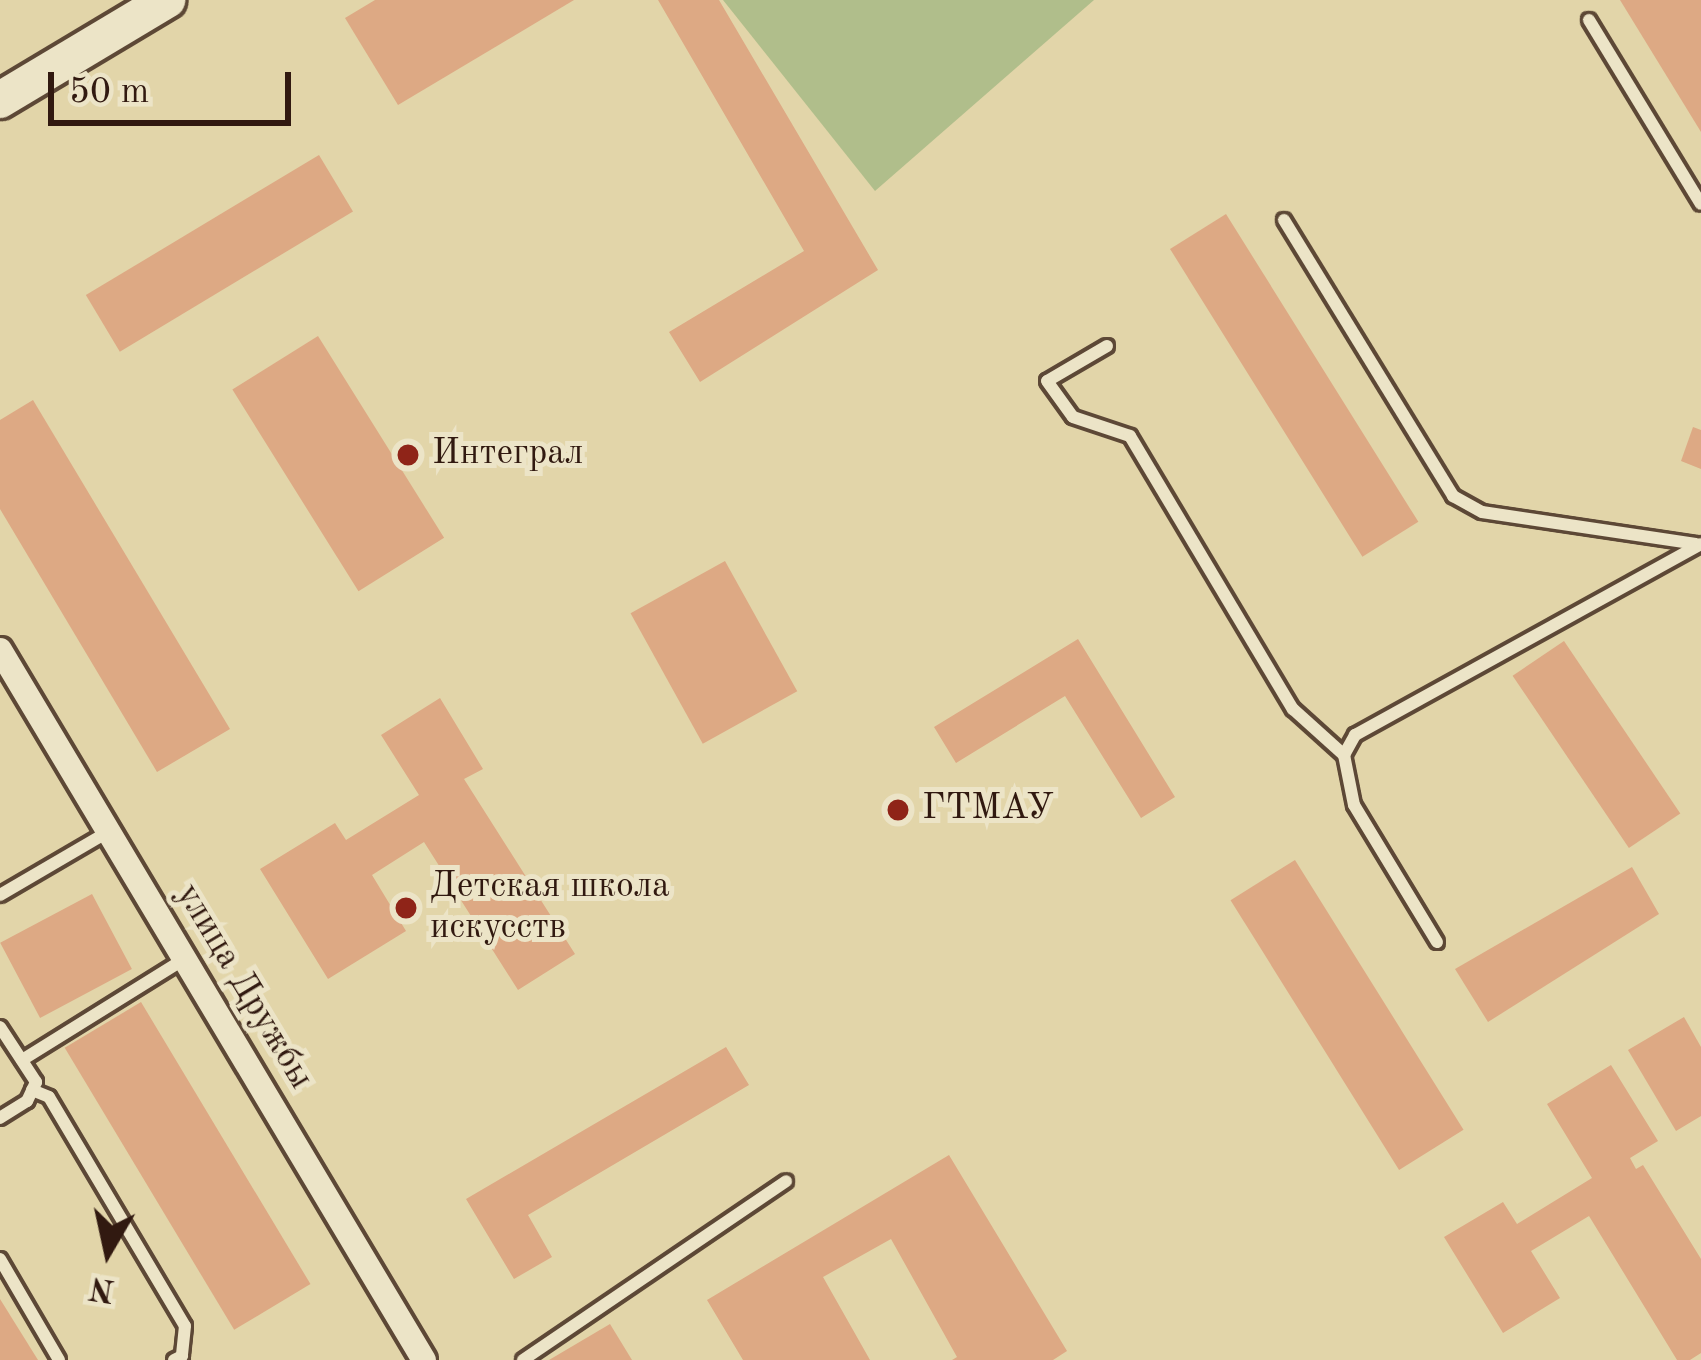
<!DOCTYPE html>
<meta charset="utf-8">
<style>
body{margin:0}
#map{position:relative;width:1701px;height:1360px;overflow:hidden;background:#e2d5a9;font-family:"Old Standard TT",serif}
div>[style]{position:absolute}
.green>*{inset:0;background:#b0be8b}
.building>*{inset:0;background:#dda984;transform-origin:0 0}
.roads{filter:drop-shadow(3px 0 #5d4836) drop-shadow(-3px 0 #5d4836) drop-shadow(0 3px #5d4836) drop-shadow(0 -3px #5d4836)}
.lane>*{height:12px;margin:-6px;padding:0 6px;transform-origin:6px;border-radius:6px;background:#ece4c7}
.street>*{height:24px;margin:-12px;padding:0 12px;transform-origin:12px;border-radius:12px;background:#ece4c7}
.secondary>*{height:36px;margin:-18px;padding:0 18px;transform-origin:18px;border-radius:18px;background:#ece4c7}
.dots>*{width:33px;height:33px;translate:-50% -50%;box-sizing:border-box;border:6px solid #ece4c7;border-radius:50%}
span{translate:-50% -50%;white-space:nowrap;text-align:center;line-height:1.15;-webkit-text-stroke:10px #ece4c7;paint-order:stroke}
.poi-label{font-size:36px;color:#311910}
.left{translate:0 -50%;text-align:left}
.street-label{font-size:36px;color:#311910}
.north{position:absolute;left:48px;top:1192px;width:120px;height:120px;-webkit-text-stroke:9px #ece4c7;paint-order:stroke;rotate:189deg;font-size:33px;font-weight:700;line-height:48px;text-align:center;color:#311910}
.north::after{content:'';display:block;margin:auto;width:42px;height:54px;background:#311910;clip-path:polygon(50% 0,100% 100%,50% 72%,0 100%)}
.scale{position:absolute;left:48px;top:72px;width:243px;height:54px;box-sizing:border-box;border:6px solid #311910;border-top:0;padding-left:15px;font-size:36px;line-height:42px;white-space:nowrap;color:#311910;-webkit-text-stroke:9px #ece4c7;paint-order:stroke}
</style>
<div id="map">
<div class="green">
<i style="clip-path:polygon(723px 0,1094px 0,875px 191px)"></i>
</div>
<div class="building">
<i style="clip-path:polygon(375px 0,574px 0,398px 105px,345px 18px)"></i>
<i style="clip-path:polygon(658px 0,719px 0,878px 270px,700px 382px,669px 332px,804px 251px)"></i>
<i style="clip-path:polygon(1620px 0,1701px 0,1701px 132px)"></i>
<i style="left:319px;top:155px;width:66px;height:272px;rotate:59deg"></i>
<i style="left:1226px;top:214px;width:363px;height:66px;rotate:58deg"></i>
<i style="left:318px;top:336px;width:238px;height:101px;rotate:58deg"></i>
<i style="clip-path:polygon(33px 400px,230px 729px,157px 772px,0 509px,0 420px)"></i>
<i style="clip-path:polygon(1693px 427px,1701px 430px,1701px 469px,1681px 461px)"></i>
<i style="left:725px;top:561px;width:149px;height:108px;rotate:61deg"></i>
<i style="clip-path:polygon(1078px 639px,1175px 797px,1141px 818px,1065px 696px,956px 763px,934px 727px)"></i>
<i style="left:1564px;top:641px;width:208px;height:62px;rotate:56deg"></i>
<i style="clip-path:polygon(440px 698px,483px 769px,464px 779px,575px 954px,518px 990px,424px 842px,372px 875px,406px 931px,328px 979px,260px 869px,335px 823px,346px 840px,419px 795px,381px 735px)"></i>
<i style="left:1295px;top:860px;width:318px;height:76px;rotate:58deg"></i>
<i style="clip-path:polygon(1632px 867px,1659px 914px,1488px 1022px,1455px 969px)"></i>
<i style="left:92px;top:894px;width:85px;height:104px;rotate:62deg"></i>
<i style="left:141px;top:1002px;width:329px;height:89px;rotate:59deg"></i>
<i style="clip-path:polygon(1684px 1017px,1701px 1047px,1701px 1116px,1676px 1131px,1628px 1050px)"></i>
<i style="clip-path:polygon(726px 1047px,749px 1085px,528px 1215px,552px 1257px,514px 1279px,466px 1199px)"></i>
<i style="clip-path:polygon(1611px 1065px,1658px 1141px,1630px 1158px,1636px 1169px,1643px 1165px,1701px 1259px,1701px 1353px,1690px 1360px,1677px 1360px,1589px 1216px,1531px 1251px,1560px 1298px,1503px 1333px,1444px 1237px,1503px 1202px,1517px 1224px,1592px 1178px,1547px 1104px)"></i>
<i style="clip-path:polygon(949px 1155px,1067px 1351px,1053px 1360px,952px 1360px,957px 1357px,891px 1239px,823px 1277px,870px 1360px,743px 1360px,707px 1300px)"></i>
<i style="clip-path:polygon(0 1299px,38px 1360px,0 1360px)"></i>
<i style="clip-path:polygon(610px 1324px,632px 1360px,549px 1360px)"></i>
</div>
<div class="roads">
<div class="lane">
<i style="left:1589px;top:20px;width:215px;rotate:58.7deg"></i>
<i style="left:1284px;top:220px;width:324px;rotate:58.5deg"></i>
<i style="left:1453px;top:496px;width:33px;rotate:29deg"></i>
<i style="left:1482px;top:512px;width:216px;rotate:8.5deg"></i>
<i style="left:1107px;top:346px;width:69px;rotate:149.7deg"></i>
<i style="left:1047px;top:381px;width:44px;rotate:54.2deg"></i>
<i style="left:1073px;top:417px;width:60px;rotate:18.4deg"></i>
<i style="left:1130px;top:436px;width:318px;rotate:59.2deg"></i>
<i style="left:1293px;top:709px;width:69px;rotate:42deg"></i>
<i style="left:0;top:895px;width:125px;rotate:-30.3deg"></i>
<i style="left:1437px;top:942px;width:160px;rotate:-121.2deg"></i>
<i style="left:1354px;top:805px;width:51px;rotate:-101.3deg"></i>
<i style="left:1344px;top:755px;width:23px;rotate:-61deg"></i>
<i style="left:1355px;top:735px;width:395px;rotate:-28.9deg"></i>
<i style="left:0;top:1027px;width:66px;rotate:56.8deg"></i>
<i style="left:36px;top:1082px;width:21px;rotate:115deg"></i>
<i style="left:27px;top:1101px;width:32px;rotate:148deg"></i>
<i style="left:22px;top:1060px;width:191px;rotate:-31.9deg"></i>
<i style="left:32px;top:1090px;width:18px;rotate:22deg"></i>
<i style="left:49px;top:1097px;width:266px;rotate:59.3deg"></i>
<i style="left:185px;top:1326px;width:30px;rotate:96deg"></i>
<i style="left:182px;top:1356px;width:9px;rotate:153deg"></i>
<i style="left:0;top:1259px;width:117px;rotate:59.7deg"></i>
<i style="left:523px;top:1360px;width:318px;rotate:-34.2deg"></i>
</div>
<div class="street">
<i style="left:0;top:650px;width:827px;rotate:59.16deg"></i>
</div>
<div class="secondary">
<i style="left:0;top:100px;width:195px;rotate:-30.9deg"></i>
</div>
</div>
<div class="dots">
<i style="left:408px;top:455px;background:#8f2418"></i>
<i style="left:898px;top:810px;background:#8f2418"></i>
<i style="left:406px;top:908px;background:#8f2418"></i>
</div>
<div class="poi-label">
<span class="left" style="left:432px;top:455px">Интеграл</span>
<span class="left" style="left:922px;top:810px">ГТМАУ</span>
<span class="left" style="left:430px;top:908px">Детская школа<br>искусств</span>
</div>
<div class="street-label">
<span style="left:243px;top:987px;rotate:59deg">улица Дружбы</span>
</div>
<div class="north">N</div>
<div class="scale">50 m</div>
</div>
